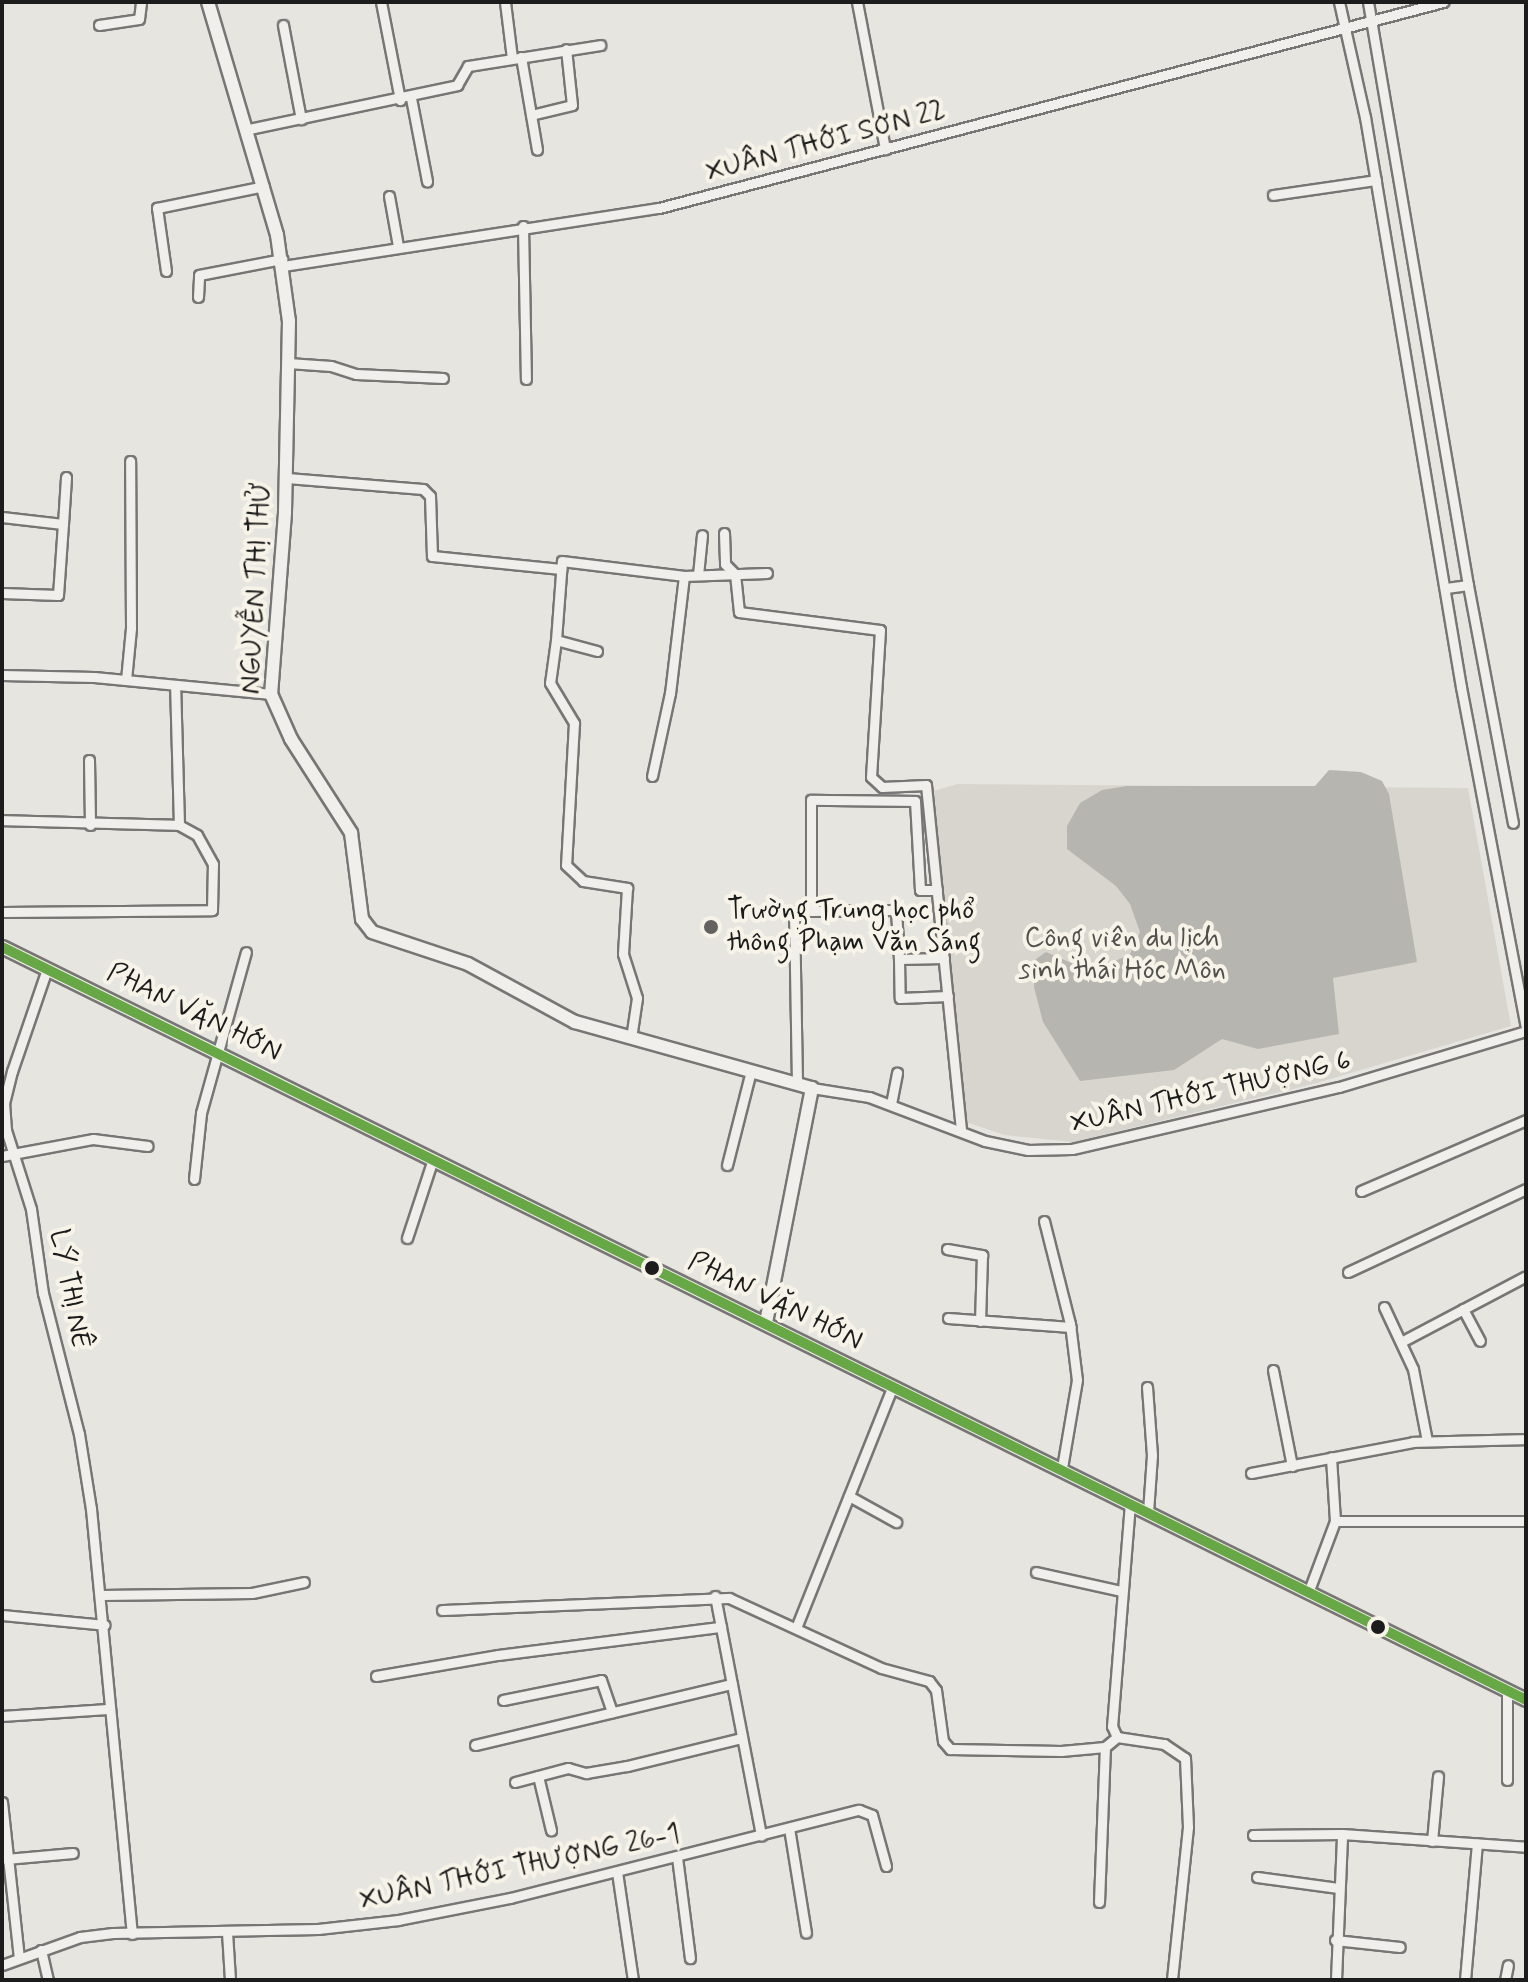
<!DOCTYPE html>
<meta charset="utf-8">
<style>
body{margin:0}
#map{position:relative;width:1528px;height:1982px;overflow:hidden;background:#e6e5e0;font-family:Mynerve,sans-serif}
div>[style]{position:absolute}
.green>*{inset:0;background:#d8d5ce}
.water>*{inset:0;background:#b7b5af}
.roads{filter:drop-shadow(2px 0 #777674) drop-shadow(-2px 0 #777674) drop-shadow(0 2px #777674) drop-shadow(0 -2px #777674)}
.street>*{height:9px;margin:-4.5px;padding:0 4.5px;transform-origin:4.5px;border-radius:4.5px;background:#f0efeb}
.secondary>*{height:12px;margin:-6px;padding:0 6px;transform-origin:6px;border-radius:6px;background:#f0efeb}
.bus-1>*{height:10px;margin:-5px;padding:0 5px;transform-origin:5px;border-radius:5px;background:#68a746}
.dots>*{width:22px;height:22px;translate:-50% -50%;box-sizing:border-box;border:4px solid #f7f3e8;border-radius:50%}
span{translate:-50% -50%;white-space:nowrap;text-align:center;line-height:1.15;-webkit-text-stroke:8px #f7f3e8;paint-order:stroke}
.street-label{font-size:28px;color:#1c1c1c}
.poi-label{font-size:28px;color:#1c1c1c}
.left{translate:0 -50%;text-align:left}
.park-label{font-size:28px;color:#51504d}
.frame{position:absolute;inset:0;border:4px solid #1c1c1c;pointer-events:none}
</style>
<div id="map">
<div class="green">
<i style="clip-path:polygon(957px 784px,1468px 788px,1511px 1026px,1313px 1084px,1073px 1142px,1004px 1135px,966px 1122px,934px 791px)"></i>
</div>
<div class="water">
<i style="clip-path:polygon(1329px 770px,1361px 772px,1382px 781px,1389px 794px,1417px 962px,1333px 978px,1339px 1034px,1258px 1049px,1222px 1039px,1174px 1070px,1080px 1081px,1043px 1022px,1034px 987px,1036px 959px,1046px 952px,1076px 965px,1105px 966px,1130px 954px,1140px 932px,1130px 904px,1116px 886px,1067px 849px,1067px 826px,1080px 803px,1102px 790px,1127px 786px,1315px 786px)"></i>
</div>
<div class="roads">
<div class="street">
<i style="left:381px;top:2px;width:100px;rotate:79deg"></i>
<i style="left:505px;top:2px;width:56px;rotate:82.9deg"></i>
<i style="left:857px;top:2px;width:150px;rotate:79.2deg"></i>
<i style="left:1339px;top:2px;width:118px;rotate:77.3deg"></i>
<i style="left:1365px;top:117px;width:578px;rotate:80.44deg"></i>
<i style="left:1461px;top:687px;width:347px;rotate:79.2deg"></i>
<i style="left:1368px;top:2px;width:592px;rotate:80.27deg"></i>
<i style="left:1468px;top:585px;width:22px;rotate:172deg"></i>
<i style="left:99px;top:25px;width:40px;rotate:-8.5deg"></i>
<i style="left:139px;top:19px;width:17px;rotate:-83deg"></i>
<i style="left:283px;top:25px;width:96px;rotate:79.2deg"></i>
<i style="left:521px;top:57px;width:94px;rotate:80.2deg"></i>
<i style="left:411px;top:98px;width:85px;rotate:79.1deg"></i>
<i style="left:531px;top:115px;width:42px;rotate:-13.7deg"></i>
<i style="left:572px;top:105px;width:56px;rotate:-96.1deg"></i>
<i style="left:249px;top:129px;width:213px;rotate:-11.9deg"></i>
<i style="left:457px;top:85px;width:22px;rotate:-60deg"></i>
<i style="left:468px;top:66px;width:134px;rotate:-9deg"></i>
<i style="left:1273px;top:195px;width:104px;rotate:-8.3deg"></i>
<i style="left:389px;top:196px;width:51px;rotate:79.8deg"></i>
<i style="left:523px;top:226px;width:153px;rotate:88.9deg"></i>
<i style="left:283px;top:266px;width:380px;rotate:-8.8deg"></i>
<i style="left:659px;top:208px;width:811px;rotate:-14.72deg"></i>
<i style="left:166px;top:271px;width:64px;rotate:-98.1deg"></i>
<i style="left:157px;top:208px;width:109px;rotate:-11.6deg"></i>
<i style="left:198px;top:297px;width:22px;rotate:-87deg"></i>
<i style="left:199px;top:275px;width:85px;rotate:-10.9deg"></i>
<i style="left:288px;top:363px;width:43px;rotate:4deg"></i>
<i style="left:331px;top:366px;width:26px;rotate:18deg"></i>
<i style="left:356px;top:374px;width:87px;rotate:2.6deg"></i>
<i style="left:287px;top:478px;width:136px;rotate:4.6deg"></i>
<i style="left:423px;top:489px;width:10px;rotate:45deg"></i>
<i style="left:430px;top:496px;width:60px;rotate:88.1deg"></i>
<i style="left:432px;top:556px;width:130px;rotate:5.8deg"></i>
<i style="left:2px;top:517px;width:61px;rotate:6.5deg"></i>
<i style="left:63px;top:524px;width:47px;rotate:-86.3deg"></i>
<i style="left:724px;top:533px;width:31px;rotate:88deg"></i>
<i style="left:725px;top:564px;width:14px;rotate:45deg"></i>
<i style="left:735px;top:574px;width:38px;rotate:84deg"></i>
<i style="left:739px;top:612px;width:142px;rotate:7.3deg"></i>
<i style="left:880px;top:630px;width:147px;rotate:93.5deg"></i>
<i style="left:871px;top:777px;width:15px;rotate:42deg"></i>
<i style="left:882px;top:787px;width:44px;rotate:-2.6deg"></i>
<i style="left:926px;top:785px;width:348px;rotate:84.2deg"></i>
<i style="left:698px;top:575px;width:40px;rotate:-84.3deg"></i>
<i style="left:684px;top:576px;width:83px;rotate:-2.1deg"></i>
<i style="left:1468px;top:585px;width:242px;rotate:79.3deg"></i>
<i style="left:2px;top:593px;width:56px;rotate:2deg"></i>
<i style="left:58px;top:595px;width:71px;rotate:-86deg"></i>
<i style="left:556px;top:640px;width:43px;rotate:97.9deg"></i>
<i style="left:550px;top:683px;width:47px;rotate:59deg"></i>
<i style="left:574px;top:723px;width:142px;rotate:93.2deg"></i>
<i style="left:566px;top:865px;width:23px;rotate:43deg"></i>
<i style="left:583px;top:881px;width:45px;rotate:9deg"></i>
<i style="left:627px;top:888px;width:66px;rotate:93.5deg"></i>
<i style="left:623px;top:954px;width:46px;rotate:72.3deg"></i>
<i style="left:637px;top:998px;width:40px;rotate:98.5deg"></i>
<i style="left:597px;top:651px;width:42px;rotate:-165deg"></i>
<i style="left:556px;top:640px;width:79px;rotate:-85.7deg"></i>
<i style="left:562px;top:561px;width:123px;rotate:7deg"></i>
<i style="left:684px;top:576px;width:118px;rotate:96.8deg"></i>
<i style="left:670px;top:693px;width:85px;rotate:102.2deg"></i>
<i style="left:2px;top:675px;width:92px;rotate:1.2deg"></i>
<i style="left:94px;top:677px;width:178px;rotate:5.5deg"></i>
<i style="left:126px;top:680px;width:52px;rotate:-84.5deg"></i>
<i style="left:131px;top:628px;width:167px;rotate:-90.3deg"></i>
<i style="left:89px;top:760px;width:65px;rotate:89.1deg"></i>
<i style="left:2px;top:820px;width:177px;rotate:1.6deg"></i>
<i style="left:937px;top:890px;width:17px;rotate:180deg"></i>
<i style="left:920px;top:890px;width:89px;rotate:-93.2deg"></i>
<i style="left:915px;top:801px;width:104px;rotate:-179.4deg"></i>
<i style="left:811px;top:800px;width:111px;rotate:90deg"></i>
<i style="left:811px;top:911px;width:85px;rotate:-0.7deg"></i>
<i style="left:896px;top:910px;width:49px;rotate:86.5deg"></i>
<i style="left:899px;top:959px;width:45px;rotate:-1.3deg"></i>
<i style="left:794px;top:911px;width:172px;rotate:89deg"></i>
<i style="left:2px;top:912px;width:210px;rotate:-0.5deg"></i>
<i style="left:212px;top:910px;width:46px;rotate:-88.8deg"></i>
<i style="left:213px;top:864px;width:33px;rotate:-119deg"></i>
<i style="left:197px;top:835px;width:21px;rotate:-151deg"></i>
<i style="left:179px;top:825px;width:139px;rotate:-91.6deg"></i>
<i style="left:899px;top:959px;width:39px;rotate:89deg"></i>
<i style="left:900px;top:998px;width:48px;rotate:-2.4deg"></i>
<i style="left:47px;top:969px;width:108px;rotate:108.9deg"></i>
<i style="left:12px;top:1071px;width:32px;rotate:104deg"></i>
<i style="left:4px;top:1102px;width:28px;rotate:86deg"></i>
<i style="left:6px;top:1130px;width:83px;rotate:72.4deg"></i>
<i style="left:31px;top:1209px;width:85px;rotate:81.9deg"></i>
<i style="left:43px;top:1293px;width:146px;rotate:75.7deg"></i>
<i style="left:79px;top:1434px;width:76px;rotate:80.9deg"></i>
<i style="left:91px;top:1509px;width:427px;rotate:84.5deg"></i>
<i style="left:812px;top:1088px;width:58px;rotate:9deg"></i>
<i style="left:869px;top:1097px;width:124px;rotate:20.8deg"></i>
<i style="left:985px;top:1141px;width:44px;rotate:11.8deg"></i>
<i style="left:1028px;top:1150px;width:44px;rotate:-1.3deg"></i>
<i style="left:1072px;top:1149px;width:274px;rotate:-13.1deg"></i>
<i style="left:1339px;top:1087px;width:195px;rotate:-16.7deg"></i>
<i style="left:891px;top:1104px;width:32px;rotate:-79deg"></i>
<i style="left:2px;top:1156px;width:93px;rotate:-10.6deg"></i>
<i style="left:93px;top:1139px;width:55px;rotate:7.3deg"></i>
<i style="left:727px;top:1165px;width:97px;rotate:-75.7deg"></i>
<i style="left:194px;top:1179px;width:66px;rotate:-83.9deg"></i>
<i style="left:201px;top:1113px;width:167px;rotate:-74.4deg"></i>
<i style="left:1361px;top:1191px;width:180px;rotate:-23.3deg"></i>
<i style="left:1044px;top:1221px;width:106px;rotate:75.8deg"></i>
<i style="left:1070px;top:1324px;width:56px;rotate:82.9deg"></i>
<i style="left:1077px;top:1380px;width:89px;rotate:99.7deg"></i>
<i style="left:407px;top:1238px;width:83px;rotate:-71.8deg"></i>
<i style="left:947px;top:1249px;width:36px;rotate:10deg"></i>
<i style="left:982px;top:1255px;width:66px;rotate:91.7deg"></i>
<i style="left:1348px;top:1272px;width:196px;rotate:-25deg"></i>
<i style="left:1384px;top:1307px;width:68px;rotate:64.9deg"></i>
<i style="left:1413px;top:1369px;width:73px;rotate:79deg"></i>
<i style="left:1463px;top:1309px;width:36px;rotate:62deg"></i>
<i style="left:948px;top:1318px;width:123px;rotate:4.2deg"></i>
<i style="left:1401px;top:1342px;width:141px;rotate:-27.8deg"></i>
<i style="left:1273px;top:1370px;width:98px;rotate:78.8deg"></i>
<i style="left:1147px;top:1387px;width:68px;rotate:85.8deg"></i>
<i style="left:1152px;top:1455px;width:57px;rotate:94deg"></i>
<i style="left:1251px;top:1473px;width:165px;rotate:-10.8deg"></i>
<i style="left:1413px;top:1442px;width:113px;rotate:-1.5deg"></i>
<i style="left:849px;top:1496px;width:54px;rotate:29deg"></i>
<i style="left:1130px;top:1503px;width:224px;rotate:94.6deg"></i>
<i style="left:1112px;top:1726px;width:12px;rotate:66deg"></i>
<i style="left:1117px;top:1737px;width:48px;rotate:8.5deg"></i>
<i style="left:1164px;top:1744px;width:25px;rotate:34deg"></i>
<i style="left:1185px;top:1758px;width:69px;rotate:87.5deg"></i>
<i style="left:1188px;top:1827px;width:154px;rotate:96deg"></i>
<i style="left:1335px;top:1521px;width:191px"></i>
<i style="left:1036px;top:1572px;width:88px;rotate:12.5deg"></i>
<i style="left:1308px;top:1593px;width:77px;rotate:-69.4deg"></i>
<i style="left:1335px;top:1521px;width:64px;rotate:-93.6deg"></i>
<i style="left:102px;top:1595px;width:150px;rotate:-0.8deg"></i>
<i style="left:252px;top:1593px;width:53px;rotate:-11.9deg"></i>
<i style="left:715px;top:1596px;width:244px;rotate:79.1deg"></i>
<i style="left:442px;top:1610px;width:287px;rotate:-2.4deg"></i>
<i style="left:729px;top:1598px;width:167px;rotate:24.7deg"></i>
<i style="left:881px;top:1668px;width:50px;rotate:15.2deg"></i>
<i style="left:929px;top:1681px;width:11px;rotate:52deg"></i>
<i style="left:936px;top:1690px;width:51px;rotate:82.2deg"></i>
<i style="left:943px;top:1741px;width:11px;rotate:49deg"></i>
<i style="left:950px;top:1749px;width:111px;rotate:1deg"></i>
<i style="left:1061px;top:1751px;width:44px;rotate:-5.2deg"></i>
<i style="left:1105px;top:1747px;width:16px;rotate:-40deg"></i>
<i style="left:2px;top:1615px;width:103px;rotate:5.5deg"></i>
<i style="left:796px;top:1628px;width:261px;rotate:-68.2deg"></i>
<i style="left:376px;top:1676px;width:124px;rotate:-9.8deg"></i>
<i style="left:498px;top:1655px;width:225px;rotate:-7.2deg"></i>
<i style="left:1507px;top:1691px;width:89px;rotate:90deg"></i>
<i style="left:503px;top:1700px;width:100px;rotate:-11.5deg"></i>
<i style="left:601px;top:1680px;width:34px;rotate:71deg"></i>
<i style="left:2px;top:1716px;width:105px;rotate:-3.8deg"></i>
<i style="left:475px;top:1745px;width:264px;rotate:-13.4deg"></i>
<i style="left:538px;top:1776px;width:56px;rotate:76.5deg"></i>
<i style="left:515px;top:1782px;width:55px;rotate:-14.8deg"></i>
<i style="left:568px;top:1768px;width:19px;rotate:16deg"></i>
<i style="left:586px;top:1773px;width:42px;rotate:-9.7deg"></i>
<i style="left:627px;top:1766px;width:117px;rotate:-13.8deg"></i>
<i style="left:2px;top:1802px;width:157px;rotate:83.8deg"></i>
<i style="left:789px;top:1828px;width:106px;rotate:80.8deg"></i>
<i style="left:1253px;top:1835px;width:89px;rotate:-0.6deg"></i>
<i style="left:1342px;top:1834px;width:184px;rotate:4deg"></i>
<i style="left:1432px;top:1841px;width:65px;rotate:-84.7deg"></i>
<i style="left:677px;top:1857px;width:102px;rotate:82.7deg"></i>
<i style="left:6px;top:1859px;width:67px;rotate:-5.1deg"></i>
<i style="left:617px;top:1872px;width:109px;rotate:81.6deg"></i>
<i style="left:1257px;top:1877px;width:82px;rotate:7.7deg"></i>
<i style="left:1099px;top:1902px;width:155px;rotate:-87.8deg"></i>
<i style="left:227px;top:1932px;width:48px;rotate:86.4deg"></i>
<i style="left:1335px;top:1940px;width:65px;rotate:6.1deg"></i>
<i style="left:41px;top:1950px;width:31px;rotate:77deg"></i>
<i style="left:2px;top:1965px;width:83px;rotate:-19.7deg"></i>
<i style="left:80px;top:1937px;width:33px;rotate:-7deg"></i>
<i style="left:113px;top:1933px;width:205px;rotate:-1.1deg"></i>
<i style="left:318px;top:1929px;width:81px;rotate:-6.4deg"></i>
<i style="left:398px;top:1920px;width:114px;rotate:-11.1deg"></i>
<i style="left:510px;top:1898px;width:360px;rotate:-14.2deg"></i>
<i style="left:859px;top:1810px;width:14px;rotate:21deg"></i>
<i style="left:872px;top:1815px;width:53px;rotate:74.6deg"></i>
<i style="left:1336px;top:1980px;width:146px;rotate:-87.6deg"></i>
<i style="left:1465px;top:1980px;width:137px;rotate:-85deg"></i>
<i style="left:1505px;top:1980px;width:15px;rotate:-79deg"></i>
</div>
<div class="secondary">
<i style="left:208px;top:2px;width:243px;rotate:73.5deg"></i>
<i style="left:277px;top:235px;width:87px;rotate:82.1deg"></i>
<i style="left:289px;top:321px;width:192px;rotate:91.2deg"></i>
<i style="left:285px;top:513px;width:182px;rotate:94.4deg"></i>
<i style="left:271px;top:694px;width:49px;rotate:66deg"></i>
<i style="left:291px;top:739px;width:112px;rotate:57.4deg"></i>
<i style="left:351px;top:833px;width:87px;rotate:82.7deg"></i>
<i style="left:362px;top:919px;width:16px;rotate:52deg"></i>
<i style="left:372px;top:932px;width:101px;rotate:18.4deg"></i>
<i style="left:468px;top:964px;width:122px;rotate:28.5deg"></i>
<i style="left:575px;top:1022px;width:246px;rotate:15.6deg"></i>
<i style="left:812px;top:1088px;width:239px;rotate:101.1deg"></i>
<i style="left:2px;top:947px;width:1700px;rotate:26.29deg"></i>
</div>
</div>
<div class="bus-1">
<i style="left:2px;top:947px;width:1700px;rotate:26.29deg"></i>
</div>
<div class="dots">
<i style="left:711px;top:927px;background:#636261"></i>
<i style="left:652px;top:1268px;background:#1c1c1c"></i>
<i style="left:1378px;top:1627px;background:#1c1c1c"></i>
</div>
<div class="street-label">
<span style="left:826px;top:142px;rotate:-15deg">XUÂN THỚI SƠN 22</span>
<span style="left:257px;top:588px;rotate:-87deg">NGUYỄN THỊ THỬ</span>
<span style="left:194px;top:1013px;rotate:26deg">PHAN VĂN HỚN</span>
<span style="left:1211px;top:1093px;rotate:-13deg">XUÂN THỚI THƯỢNG 6</span>
<span style="left:69px;top:1289px;rotate:79deg">LÝ THỊ NÊ</span>
<span style="left:775px;top:1302px;rotate:26deg">PHAN VĂN HỚN</span>
<span style="left:520px;top:1868px;rotate:-12deg">XUÂN THỚI THƯỢNG 26-1</span>
</div>
<div class="poi-label">
<span class="left" style="left:727px;top:927px">Trường Trung học phổ<br>thông Phạm Văn Sáng</span>
</div>
<div class="park-label">
<span style="left:1122px;top:955px">Công viên du lịch<br>sinh thái Hóc Môn</span>
</div>
<div class="frame"></div>
</div>
